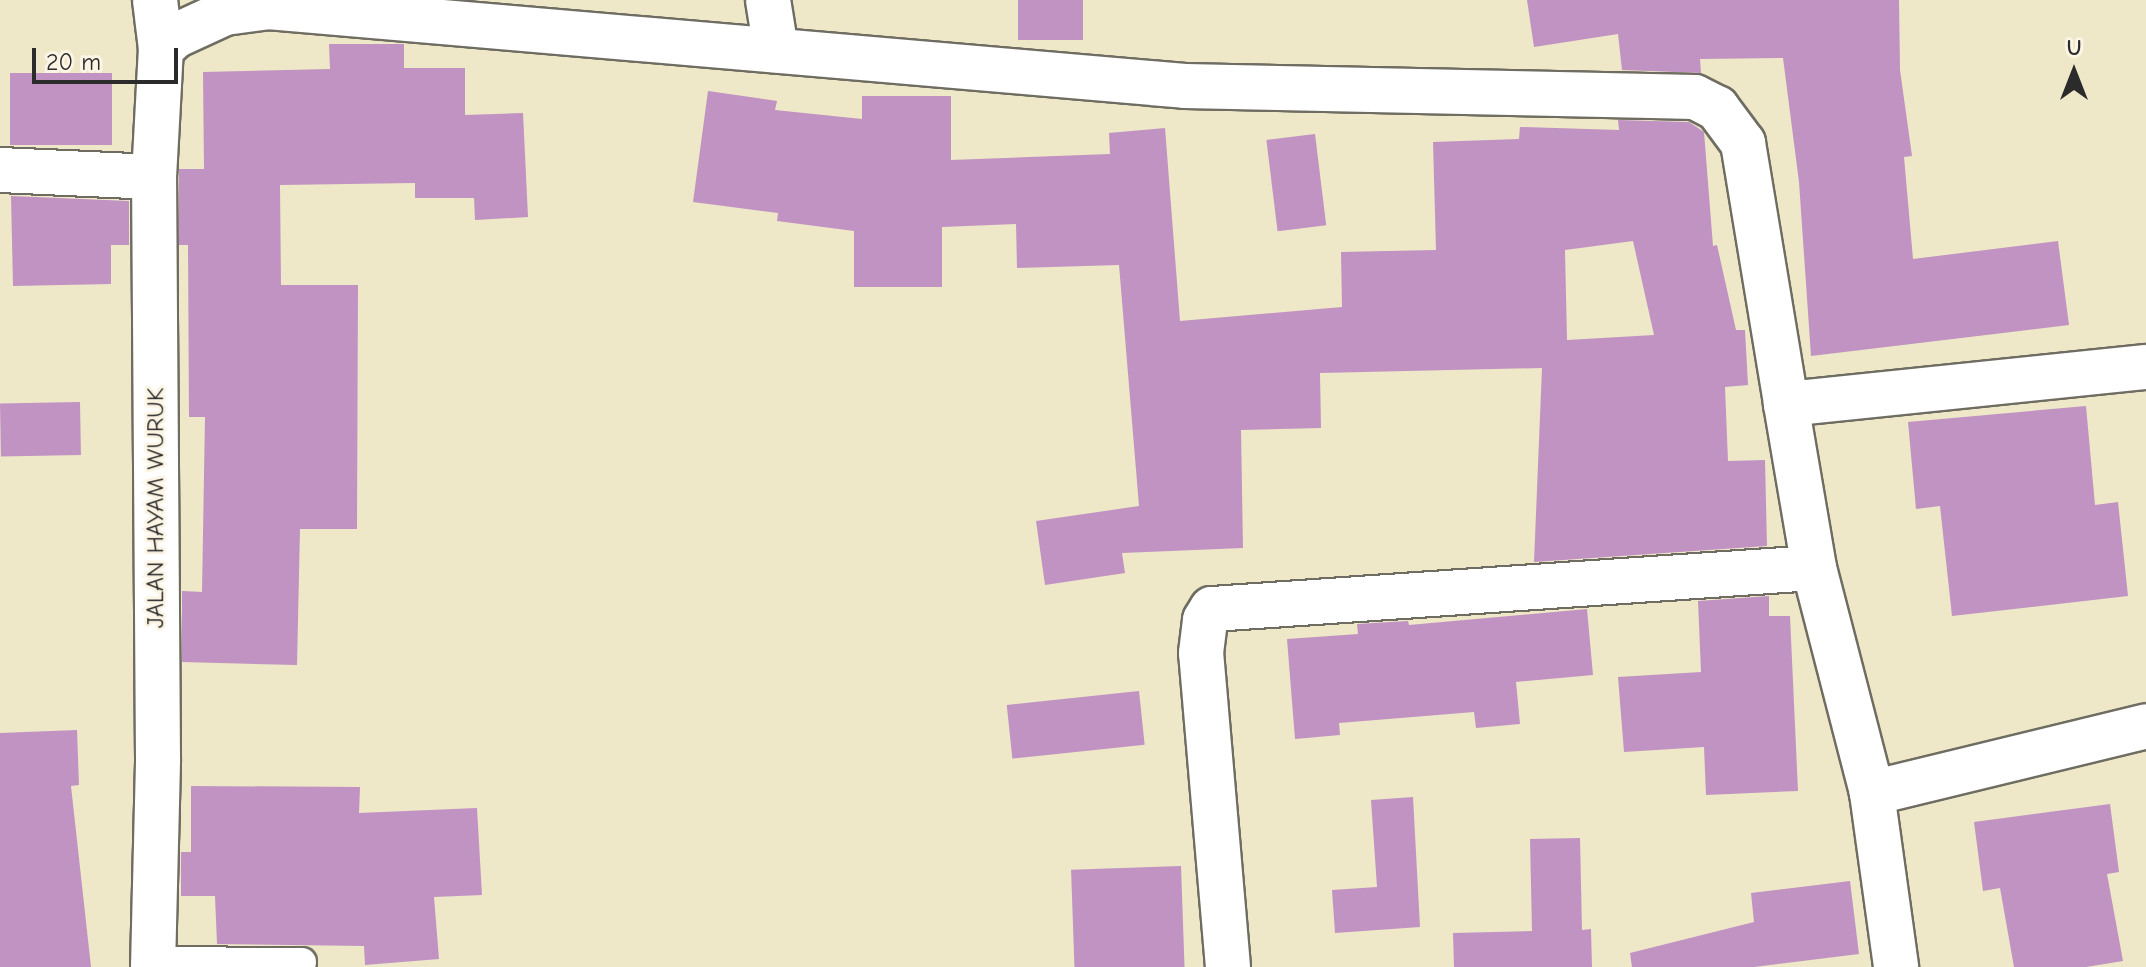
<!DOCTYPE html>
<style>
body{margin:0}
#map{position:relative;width:2146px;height:967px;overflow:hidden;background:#eee7c8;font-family:"Comic Neue",sans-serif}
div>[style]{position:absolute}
.building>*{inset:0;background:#c093c2;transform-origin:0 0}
.roads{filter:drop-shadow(2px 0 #6f6d62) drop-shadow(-2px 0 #6f6d62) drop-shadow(0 2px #6f6d62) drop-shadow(0 -2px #6f6d62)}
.service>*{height:28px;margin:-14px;padding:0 14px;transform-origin:14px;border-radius:14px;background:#fff}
.minor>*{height:44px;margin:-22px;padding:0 22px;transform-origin:22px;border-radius:22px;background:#fff}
.tertiary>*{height:44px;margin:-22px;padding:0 22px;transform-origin:22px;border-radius:22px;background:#fff}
span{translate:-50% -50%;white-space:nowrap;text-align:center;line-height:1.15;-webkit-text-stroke:6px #fcf5e5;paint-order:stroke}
.street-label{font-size:24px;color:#2b2b2b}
.north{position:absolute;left:2034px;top:32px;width:80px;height:80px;-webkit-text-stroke:6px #fcf5e5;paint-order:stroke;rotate:0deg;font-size:22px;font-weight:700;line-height:32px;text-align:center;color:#2b2b2b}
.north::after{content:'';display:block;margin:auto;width:28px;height:36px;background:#2b2b2b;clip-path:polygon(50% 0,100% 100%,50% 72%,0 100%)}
.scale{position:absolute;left:32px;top:48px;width:146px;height:36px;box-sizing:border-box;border:4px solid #2b2b2b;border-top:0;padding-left:10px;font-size:24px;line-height:28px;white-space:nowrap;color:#2b2b2b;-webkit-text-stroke:6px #fcf5e5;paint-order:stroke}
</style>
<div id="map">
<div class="building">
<i style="left:1018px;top:0;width:65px;height:40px"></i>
<i style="clip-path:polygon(1527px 0,1899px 0,1900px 70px,1912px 156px,1904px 157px,1913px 259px,2058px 241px,2069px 325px,1811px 356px,1799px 182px,1783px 58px,1700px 59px,1701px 73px,1622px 70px,1618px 34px,1534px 47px)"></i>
<i style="clip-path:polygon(329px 44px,404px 44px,404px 68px,465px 68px,465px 115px,523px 113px,528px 217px,475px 220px,474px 198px,415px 198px,415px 183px,280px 185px,281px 285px,358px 285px,357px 529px,300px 529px,297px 665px,182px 662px,182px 591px,202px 592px,205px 417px,189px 417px,188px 245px,179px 245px,179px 169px,204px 169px,203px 72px,330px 69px)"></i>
<i style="left:10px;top:73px;width:102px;height:72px"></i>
<i style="clip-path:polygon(evenodd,708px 91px,777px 101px,775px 110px,862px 119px,862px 96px,951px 96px,951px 160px,1110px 154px,1109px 133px,1165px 128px,1180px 321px,1342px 307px,1341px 252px,1436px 250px,1433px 142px,1519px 139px,1520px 127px,1619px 130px,1618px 120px,1689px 122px,1704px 132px,1713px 246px,1717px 245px,1736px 330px,1745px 330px,1748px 385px,1725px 387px,1728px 461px,1765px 460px,1767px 546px,1534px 562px,1542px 368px,1320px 373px,1321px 428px,1241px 430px,1243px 548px,1122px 553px,1125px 573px,1045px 585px,1036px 521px,1139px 506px,1119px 265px,1017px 268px,1016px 224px,942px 227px,942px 287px,854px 287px,854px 231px,777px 221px,778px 213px,693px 202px,708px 91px,1633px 241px,1654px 335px,1567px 340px,1565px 250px,1633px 241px)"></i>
<i style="left:1315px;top:134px;width:92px;height:49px;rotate:83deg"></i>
<i style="clip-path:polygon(11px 196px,129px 201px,129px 245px,111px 245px,111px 284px,13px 286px)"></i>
<i style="left:80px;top:402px;width:53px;height:80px;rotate:89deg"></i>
<i style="clip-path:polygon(2086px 406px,2095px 505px,2118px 502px,2128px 596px,1952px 616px,1940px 506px,1916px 509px,1908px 422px)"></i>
<i style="clip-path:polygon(1769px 596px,1769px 616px,1790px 616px,1798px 791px,1706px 795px,1704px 747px,1624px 752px,1618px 677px,1701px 672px,1698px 601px)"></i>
<i style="clip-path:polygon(1587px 609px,1593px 675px,1516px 682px,1520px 724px,1476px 728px,1474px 712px,1339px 723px,1340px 735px,1295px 739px,1287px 639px,1358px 634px,1357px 624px,1408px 621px,1409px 625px)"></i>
<i style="left:1139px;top:691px;width:54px;height:133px;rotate:84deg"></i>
<i style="clip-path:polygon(77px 730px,79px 785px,71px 786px,91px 967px,0 967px,0 733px)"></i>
<i style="clip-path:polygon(191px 786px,360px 787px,359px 813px,477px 808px,482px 895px,434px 897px,439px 959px,365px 965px,364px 946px,217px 944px,215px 896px,181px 896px,181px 852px,191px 852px)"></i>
<i style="clip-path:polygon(1413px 797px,1420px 927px,1335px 933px,1332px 890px,1377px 887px,1371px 800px)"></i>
<i style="clip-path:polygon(2110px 804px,2119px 872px,2107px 874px,2123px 961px,2086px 967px,2014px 967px,2000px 888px,1983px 891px,1974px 822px)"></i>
<i style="clip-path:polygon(1580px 838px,1582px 930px,1591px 929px,1592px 967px,1454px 967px,1453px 933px,1532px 931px,1530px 839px)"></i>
<i style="left:1181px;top:866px;width:101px;height:110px;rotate:88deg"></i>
<i style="clip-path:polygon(1850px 881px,1859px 954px,1754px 967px,1632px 967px,1630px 953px,1754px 922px,1751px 893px)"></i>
</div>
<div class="roads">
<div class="service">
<i style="left:153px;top:961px;width:149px;rotate:0.4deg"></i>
</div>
<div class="minor">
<i style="left:155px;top:0;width:49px;rotate:83deg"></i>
<i style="left:768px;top:0;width:51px;rotate:80.9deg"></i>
<i style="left:0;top:170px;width:154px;rotate:2.6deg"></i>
<i style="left:1786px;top:404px;width:166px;rotate:80.3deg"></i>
<i style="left:1814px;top:568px;width:232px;rotate:75.5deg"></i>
<i style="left:1872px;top:793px;width:176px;rotate:82.1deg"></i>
<i style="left:1872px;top:793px;width:282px;rotate:-13.7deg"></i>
<i style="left:1228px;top:967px;width:315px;rotate:-94.9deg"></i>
<i style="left:1201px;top:653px;width:33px;rotate:-83deg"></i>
<i style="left:1205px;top:620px;width:13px;rotate:-58deg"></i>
<i style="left:1212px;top:609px;width:603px;rotate:-3.9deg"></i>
</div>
<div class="tertiary">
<i style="left:153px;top:967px;width:209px;rotate:-88.6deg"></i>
<i style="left:158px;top:758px;width:581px;rotate:-90.39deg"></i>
<i style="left:154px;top:177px;width:128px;rotate:-86.9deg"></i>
<i style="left:161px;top:49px;width:19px;rotate:-43deg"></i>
<i style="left:175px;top:36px;width:55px;rotate:-24.7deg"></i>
<i style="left:225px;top:13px;width:43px;rotate:-7.9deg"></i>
<i style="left:268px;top:7px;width:920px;rotate:4.92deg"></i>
<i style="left:1185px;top:86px;width:510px;rotate:1.24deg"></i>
<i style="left:1695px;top:97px;width:25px;rotate:27deg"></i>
<i style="left:1717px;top:108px;width:44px;rotate:53.4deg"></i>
<i style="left:1743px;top:143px;width:265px;rotate:80.6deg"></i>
<i style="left:1786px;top:404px;width:362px;rotate:-5.9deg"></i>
</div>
</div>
<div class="street-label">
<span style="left:156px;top:508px;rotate:-90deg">JALAN HAYAM WURUK</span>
</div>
<div class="north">U</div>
<div class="scale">20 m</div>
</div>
